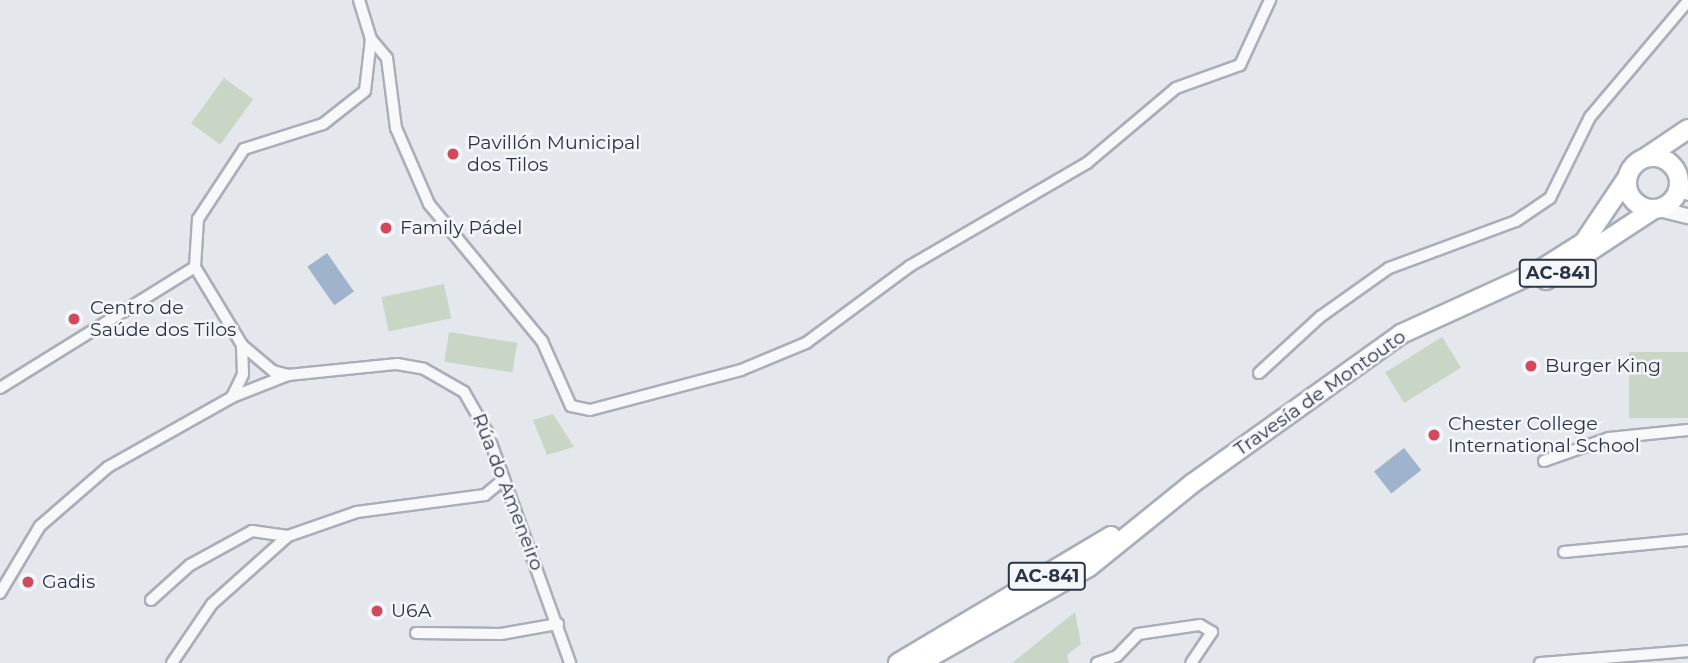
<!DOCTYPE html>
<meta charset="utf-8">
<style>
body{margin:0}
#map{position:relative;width:1688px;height:663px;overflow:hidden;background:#e4e7ec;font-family:Montserrat,sans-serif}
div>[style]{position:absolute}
.green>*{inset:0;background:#c9d6c5;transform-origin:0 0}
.water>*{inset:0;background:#9fb4cc;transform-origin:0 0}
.roads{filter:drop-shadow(2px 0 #a9aeb7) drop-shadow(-2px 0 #a9aeb7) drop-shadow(0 2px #a9aeb7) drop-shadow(0 -2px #a9aeb7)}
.minor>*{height:10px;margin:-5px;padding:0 5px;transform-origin:5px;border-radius:5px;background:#f7f8fa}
.tertiary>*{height:14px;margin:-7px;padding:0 7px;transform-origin:7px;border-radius:7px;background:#f7f8fa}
.primary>*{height:18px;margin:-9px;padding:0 9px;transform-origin:9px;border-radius:9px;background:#fff}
.primary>.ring{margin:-9px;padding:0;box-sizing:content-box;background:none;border:18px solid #fff;border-radius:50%}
.dots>*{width:19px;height:19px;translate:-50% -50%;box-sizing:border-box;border:4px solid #f4f6f9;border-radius:50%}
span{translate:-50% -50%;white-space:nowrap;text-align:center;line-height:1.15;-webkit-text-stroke:5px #f4f6f9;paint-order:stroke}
.shield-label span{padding:2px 5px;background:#f4f6f9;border:2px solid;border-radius:5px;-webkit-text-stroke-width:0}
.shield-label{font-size:18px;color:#2b3445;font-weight:700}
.poi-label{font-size:19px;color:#2b3445}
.left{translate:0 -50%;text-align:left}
.street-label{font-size:19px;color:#2b3445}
</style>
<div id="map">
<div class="green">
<i style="left:224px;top:78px;width:36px;height:56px;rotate:36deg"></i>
<i style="left:444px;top:284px;width:35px;height:64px;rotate:78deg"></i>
<i style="left:449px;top:332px;width:69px;height:30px;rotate:9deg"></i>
<i style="left:1442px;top:337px;width:36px;height:67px;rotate:58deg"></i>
<i style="left:1688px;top:352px;width:66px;height:59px;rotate:90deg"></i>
<i style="clip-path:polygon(553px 414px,574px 447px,547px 455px,533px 420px)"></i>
<i style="clip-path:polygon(1075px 612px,1081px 644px,1067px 655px,1069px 663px,1012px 663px)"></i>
</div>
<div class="water">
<i style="left:327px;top:253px;width:47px;height:24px;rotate:55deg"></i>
<i style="left:1404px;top:448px;width:28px;height:38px;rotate:52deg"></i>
</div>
<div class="roads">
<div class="minor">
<i style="left:359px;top:0;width:41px;rotate:72.9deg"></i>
<i style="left:371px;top:39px;width:52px;rotate:96.6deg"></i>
<i style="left:365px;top:91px;width:53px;rotate:141.8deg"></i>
<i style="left:323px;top:124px;width:83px;rotate:162.4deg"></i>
<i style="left:244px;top:149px;width:84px;rotate:123.3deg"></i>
<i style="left:198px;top:219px;width:48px;rotate:93.6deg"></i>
<i style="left:195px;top:267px;width:91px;rotate:58.9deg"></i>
<i style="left:242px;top:345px;width:40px;rotate:40deg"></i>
<i style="left:273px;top:371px;width:16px;rotate:15deg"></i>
<i style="left:288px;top:375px;width:110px;rotate:-5.8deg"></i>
<i style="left:397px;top:364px;width:27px;rotate:10deg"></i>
<i style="left:424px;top:369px;width:46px;rotate:29.9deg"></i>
<i style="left:464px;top:392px;width:46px;rotate:60.1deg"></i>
<i style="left:487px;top:432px;width:245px;rotate:70.2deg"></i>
<i style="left:371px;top:39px;width:25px;rotate:50deg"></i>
<i style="left:387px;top:58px;width:71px;rotate:82.7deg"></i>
<i style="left:396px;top:128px;width:83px;rotate:66.5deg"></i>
<i style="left:429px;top:204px;width:178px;rotate:50.5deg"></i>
<i style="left:542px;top:341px;width:71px;rotate:66deg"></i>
<i style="left:571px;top:406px;width:19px;rotate:12deg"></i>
<i style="left:590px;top:410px;width:156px;rotate:-14.8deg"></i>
<i style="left:741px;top:370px;width:70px;rotate:-22.6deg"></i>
<i style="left:806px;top:343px;width:129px;rotate:-36.5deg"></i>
<i style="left:910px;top:266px;width:205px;rotate:-30.2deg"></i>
<i style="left:1087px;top:163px;width:116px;rotate:-40.1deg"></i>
<i style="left:1176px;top:88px;width:68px;rotate:-19.8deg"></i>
<i style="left:1240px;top:65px;width:72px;rotate:-65.2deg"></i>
<i style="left:1259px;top:373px;width:83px;rotate:-42.6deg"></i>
<i style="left:1320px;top:317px;width:85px;rotate:-35.4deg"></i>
<i style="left:1389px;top:268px;width:135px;rotate:-20.3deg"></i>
<i style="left:1516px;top:221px;width:41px;rotate:-34.1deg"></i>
<i style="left:1550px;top:198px;width:90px;rotate:-63.7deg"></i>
<i style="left:1590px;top:117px;width:152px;rotate:-49.8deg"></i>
<i style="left:0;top:388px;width:229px;rotate:-31.8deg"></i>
<i style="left:232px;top:397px;width:25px;rotate:-64deg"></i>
<i style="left:243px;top:374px;width:29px;rotate:-92deg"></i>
<i style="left:1544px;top:461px;width:69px;rotate:-19.5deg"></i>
<i style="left:1609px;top:438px;width:79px;rotate:-5.8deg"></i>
<i style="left:1564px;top:552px;width:125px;rotate:-5.5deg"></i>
<i style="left:0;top:593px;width:78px;rotate:-59.2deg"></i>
<i style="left:40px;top:526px;width:90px;rotate:-40.9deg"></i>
<i style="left:108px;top:467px;width:142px;rotate:-29.4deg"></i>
<i style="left:232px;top:397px;width:60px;rotate:-21.4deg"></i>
<i style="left:151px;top:600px;width:52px;rotate:-41.9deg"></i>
<i style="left:190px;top:565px;width:71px;rotate:-28.7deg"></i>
<i style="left:252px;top:531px;width:36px;rotate:8deg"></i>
<i style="left:416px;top:633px;width:85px;rotate:0.7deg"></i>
<i style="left:501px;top:634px;width:58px;rotate:-10deg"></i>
<i style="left:172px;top:663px;width:71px;rotate:-55.9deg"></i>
<i style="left:212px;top:604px;width:102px;rotate:-41.8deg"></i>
<i style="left:288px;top:536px;width:73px;rotate:-19.2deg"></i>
<i style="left:357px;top:512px;width:129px;rotate:-7.6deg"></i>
<i style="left:485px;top:495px;width:25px;rotate:-40deg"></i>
<i style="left:1097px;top:663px;width:21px;rotate:-19deg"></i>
<i style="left:1117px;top:656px;width:30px;rotate:-46deg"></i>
<i style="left:1138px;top:634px;width:63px;rotate:-8.3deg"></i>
<i style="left:1200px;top:625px;width:14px;rotate:30deg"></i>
<i style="left:1212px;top:632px;width:37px;rotate:124deg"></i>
<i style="left:1540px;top:663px;width:148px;rotate:-4.6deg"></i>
</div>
<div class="tertiary">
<i style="left:1679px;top:182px;width:14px;rotate:51deg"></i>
<i style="left:1659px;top:209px;width:30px;rotate:14deg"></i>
</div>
<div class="primary">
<i class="ring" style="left:1627px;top:157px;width:34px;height:34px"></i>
<i style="left:1645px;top:158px;width:52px;rotate:-34deg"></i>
<i style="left:1546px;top:280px;width:129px;rotate:-33.3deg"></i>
<i style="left:898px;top:663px;width:248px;rotate:-30.8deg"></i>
<i style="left:920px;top:663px;width:194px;rotate:-29.6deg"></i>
<i style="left:1089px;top:567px;width:134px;rotate:-38.9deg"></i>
<i style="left:1193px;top:483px;width:256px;rotate:-35.6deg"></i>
<i style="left:1401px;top:334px;width:147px;rotate:-24.5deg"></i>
<i style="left:1535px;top:273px;width:58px;rotate:-32.3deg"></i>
<i style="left:1584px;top:242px;width:77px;rotate:-56.1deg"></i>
</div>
</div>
<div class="dots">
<i style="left:453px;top:154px;background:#d1495b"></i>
<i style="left:386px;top:228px;background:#d1495b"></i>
<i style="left:74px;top:319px;background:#d1495b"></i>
<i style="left:1531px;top:366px;background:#d1495b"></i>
<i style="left:1434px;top:435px;background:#d1495b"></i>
<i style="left:28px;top:582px;background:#d1495b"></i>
<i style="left:377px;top:611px;background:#d1495b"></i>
</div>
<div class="shield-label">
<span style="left:1558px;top:273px">AC-841</span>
<span style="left:1047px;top:576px">AC-841</span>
</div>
<div class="poi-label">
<span class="left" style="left:467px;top:154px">Pavillón Municipal<br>dos Tilos</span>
<span class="left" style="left:400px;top:228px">Family Pádel</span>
<span class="left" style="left:90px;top:319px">Centro de<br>Saúde dos Tilos</span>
<span class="left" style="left:1545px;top:366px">Burger King</span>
<span class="left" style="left:1448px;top:435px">Chester College<br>International School</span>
<span class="left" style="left:42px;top:582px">Gadis</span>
<span class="left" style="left:391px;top:611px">U6A</span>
</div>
<div class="street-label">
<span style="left:1320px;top:393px;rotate:-35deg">Travesía de Montouto</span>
<span style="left:508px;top:492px;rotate:69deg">Rúa do Ameneiro</span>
</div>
</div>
